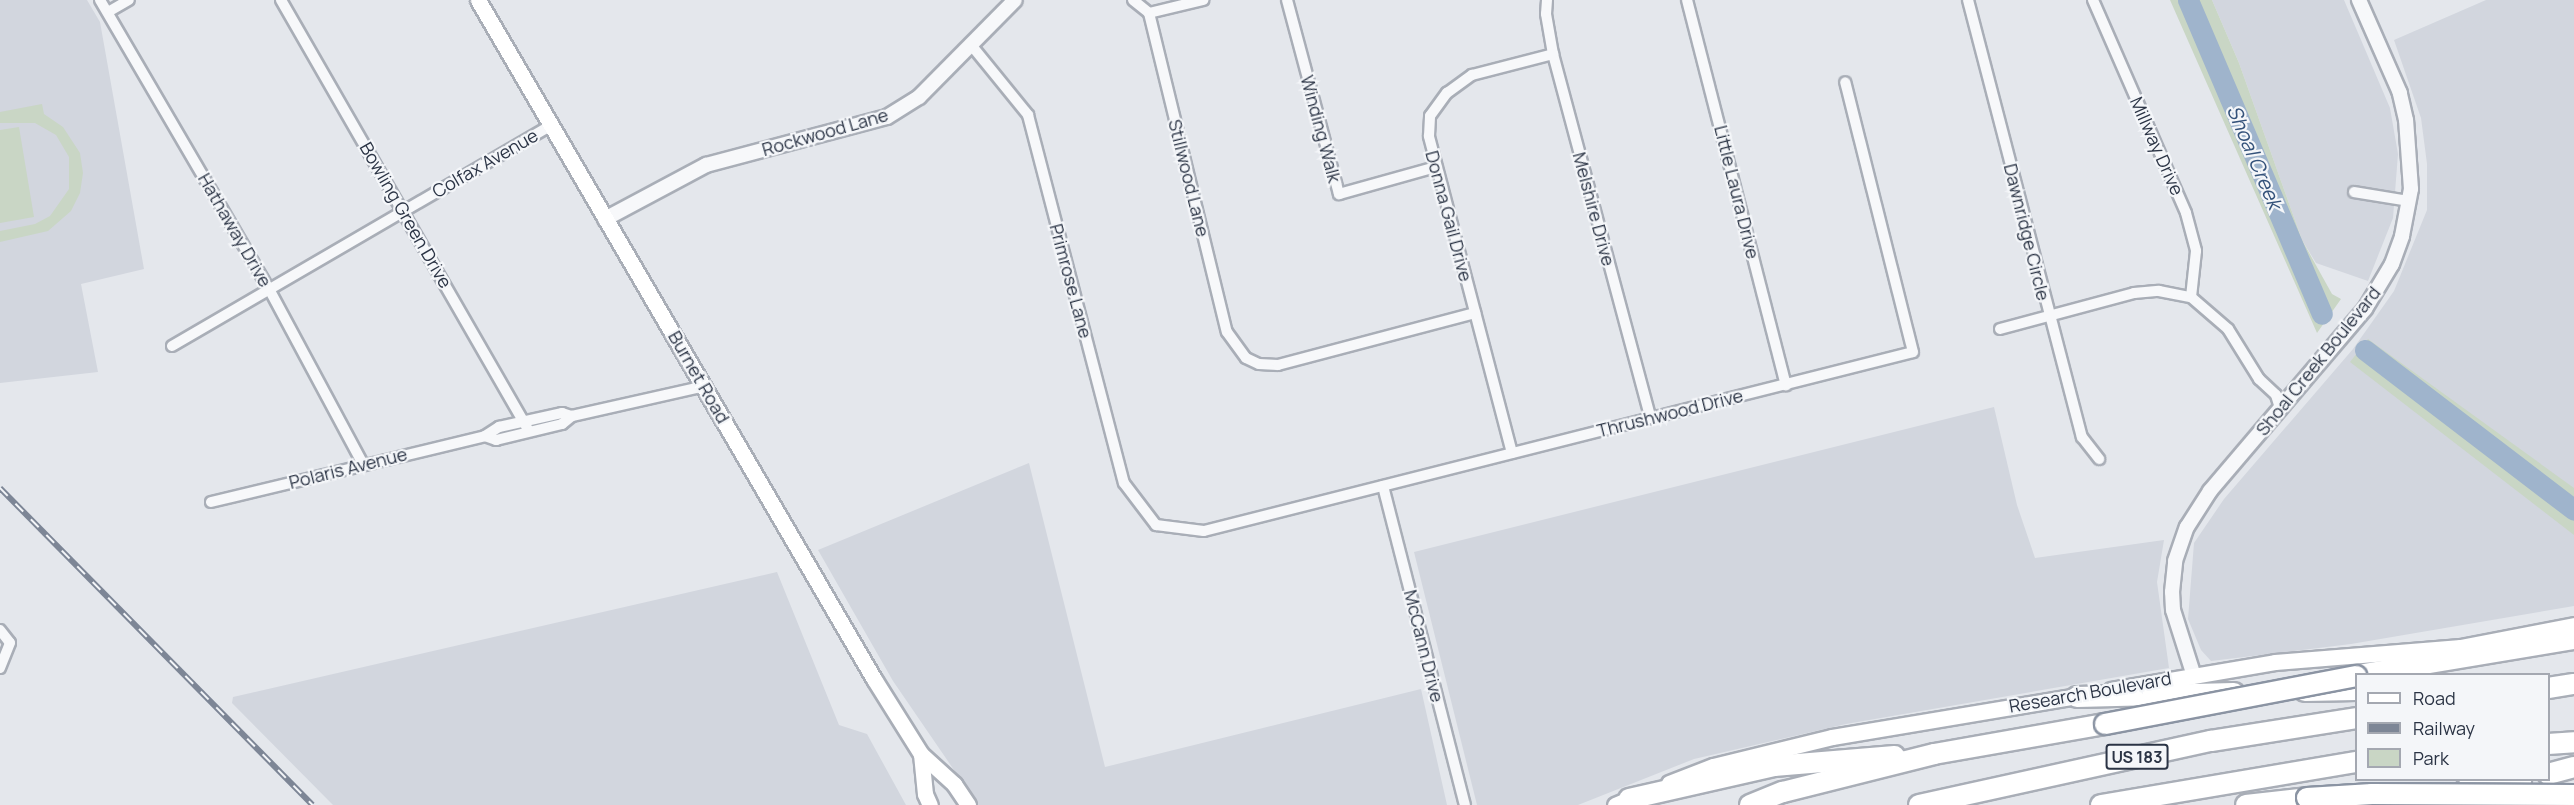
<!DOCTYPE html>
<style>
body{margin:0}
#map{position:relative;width:2574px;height:805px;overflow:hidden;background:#e4e7ec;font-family:Manrope,sans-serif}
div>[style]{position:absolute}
.built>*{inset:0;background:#d2d6de}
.green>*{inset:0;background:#c9d6c5}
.river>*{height:21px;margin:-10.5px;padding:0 10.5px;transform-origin:10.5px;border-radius:10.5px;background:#9fb4cc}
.roads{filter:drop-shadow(2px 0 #a9aeb7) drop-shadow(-2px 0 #a9aeb7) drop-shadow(0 2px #a9aeb7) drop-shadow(0 -2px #a9aeb7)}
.minor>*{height:10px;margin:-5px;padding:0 5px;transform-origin:5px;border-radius:5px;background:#f7f8fa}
.tertiary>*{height:14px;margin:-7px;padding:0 7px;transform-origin:7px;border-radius:7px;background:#f7f8fa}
.secondary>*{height:15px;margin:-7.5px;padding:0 7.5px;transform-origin:7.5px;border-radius:7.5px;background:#fff}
.motorway>*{height:20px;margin:-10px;padding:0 10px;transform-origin:10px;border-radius:10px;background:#fff}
.rail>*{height:6px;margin-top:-3px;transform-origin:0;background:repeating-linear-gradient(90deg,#f4f6f9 0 11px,#7d8696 0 22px);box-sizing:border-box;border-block:2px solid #7d8696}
.bridges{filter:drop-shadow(2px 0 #8b94a3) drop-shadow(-2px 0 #8b94a3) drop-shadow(0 2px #8b94a3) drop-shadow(0 -2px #8b94a3)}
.motorway-bridge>*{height:20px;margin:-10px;padding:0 10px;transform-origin:10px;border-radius:10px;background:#fff}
span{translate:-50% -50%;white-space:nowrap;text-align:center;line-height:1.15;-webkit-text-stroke:4.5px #f4f6f9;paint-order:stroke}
.shield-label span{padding:2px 4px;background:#f4f6f9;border:2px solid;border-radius:4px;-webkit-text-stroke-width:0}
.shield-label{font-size:16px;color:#2b3445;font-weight:700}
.street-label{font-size:18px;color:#2b3445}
.water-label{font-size:20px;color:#34527a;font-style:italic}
.legend{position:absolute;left:2355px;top:673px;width:195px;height:108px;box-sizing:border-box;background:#f4f6f9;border:2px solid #a4a8b1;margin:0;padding:8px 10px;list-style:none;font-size:18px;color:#2b3445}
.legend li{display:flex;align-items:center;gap:12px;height:30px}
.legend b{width:30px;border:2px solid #a4a8b1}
</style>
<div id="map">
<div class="built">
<i style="clip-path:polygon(0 0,87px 0,100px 22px,144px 269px,81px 284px,98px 372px,0 383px)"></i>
<i style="clip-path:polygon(2212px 0,2344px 0,2390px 108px,2398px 154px,2393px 218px,2368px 281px,2316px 263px,2302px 240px,2239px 63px)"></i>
<i style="clip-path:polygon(2486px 0,2574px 0,2574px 606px,2351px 644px,2211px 661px,2201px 650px,2188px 619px,2194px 543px,2224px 499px,2353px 349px,2394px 291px,2427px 210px,2427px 164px,2421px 118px,2394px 40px)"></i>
<i style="clip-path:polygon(1994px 407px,2017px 505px,2035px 558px,2164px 540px,2157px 582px,2169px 668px,1846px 724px,1694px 759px,1578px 805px,1477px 805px,1414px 552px)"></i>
<i style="clip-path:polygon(1029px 463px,1105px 767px,1421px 689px,1447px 805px,978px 805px,893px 681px,818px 550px)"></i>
<i style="clip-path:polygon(777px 572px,839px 725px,867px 734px,906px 805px,333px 805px,232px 703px,233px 697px)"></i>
</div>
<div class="green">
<i style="clip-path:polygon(2170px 0,2212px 0,2239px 63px,2302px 240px,2332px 294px,2341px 299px,2317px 333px)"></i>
<i style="clip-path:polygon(42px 104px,44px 114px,63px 127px,80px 153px,83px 173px,80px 193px,71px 211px,48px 231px,0 242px,0 231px,35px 224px,50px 216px,69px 189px,69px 157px,56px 135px,35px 123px,0 123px,0 112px)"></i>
<i style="clip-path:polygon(19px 127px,34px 217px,0 223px,0 130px)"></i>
<i style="clip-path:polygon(2368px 339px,2574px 488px,2574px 535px,2350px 362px)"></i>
</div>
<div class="river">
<i style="left:2188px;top:0;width:341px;rotate:66.9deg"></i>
<i style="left:2365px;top:350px;width:263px;rotate:37.4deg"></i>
</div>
<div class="roads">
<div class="minor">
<i style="left:100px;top:0;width:333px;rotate:59.7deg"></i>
<i style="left:268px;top:287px;width:201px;rotate:61.8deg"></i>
<i style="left:281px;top:0;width:497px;rotate:60.1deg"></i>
<i style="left:1133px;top:0;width:21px;rotate:39deg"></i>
<i style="left:1149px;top:13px;width:328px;rotate:76.3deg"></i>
<i style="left:1227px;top:332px;width:32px;rotate:54deg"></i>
<i style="left:1246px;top:358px;width:14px;rotate:25deg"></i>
<i style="left:1259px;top:364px;width:19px;rotate:3deg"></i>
<i style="left:1278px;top:365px;width:204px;rotate:-14.8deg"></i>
<i style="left:1287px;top:0;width:201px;rotate:75deg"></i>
<i style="left:1339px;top:194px;width:101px;rotate:-15.6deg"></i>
<i style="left:1547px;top:0;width:14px;rotate:94deg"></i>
<i style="left:1546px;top:14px;width:41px;rotate:80.1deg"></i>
<i style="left:1553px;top:54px;width:375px;rotate:75deg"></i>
<i style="left:1687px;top:0;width:398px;rotate:75.6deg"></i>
<i style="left:1968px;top:0;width:452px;rotate:75.4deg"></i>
<i style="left:2082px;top:437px;width:28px;rotate:52deg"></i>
<i style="left:2093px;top:0;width:232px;rotate:66.4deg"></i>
<i style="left:2186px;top:213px;width:39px;rotate:75deg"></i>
<i style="left:2196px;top:251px;width:46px;rotate:96.2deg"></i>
<i style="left:108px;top:12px;width:24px;rotate:-30deg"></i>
<i style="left:1149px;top:13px;width:56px;rotate:-13.5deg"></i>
<i style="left:972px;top:46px;width:89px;rotate:50.9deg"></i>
<i style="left:1028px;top:115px;width:380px;rotate:75.4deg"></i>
<i style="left:1124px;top:483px;width:53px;rotate:52.7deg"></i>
<i style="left:1156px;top:525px;width:48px;rotate:7.1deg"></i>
<i style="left:1204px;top:531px;width:731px;rotate:-14.17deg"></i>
<i style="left:1913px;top:352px;width:278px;rotate:-104.1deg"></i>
<i style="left:2354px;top:192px;width:56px;rotate:9.3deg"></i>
<i style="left:2000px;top:329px;width:139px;rotate:-15deg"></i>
<i style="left:2134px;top:293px;width:25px;rotate:-5deg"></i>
<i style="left:2159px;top:291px;width:33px;rotate:11deg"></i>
<i style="left:2191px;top:297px;width:49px;rotate:40.9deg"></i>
<i style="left:2228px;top:329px;width:59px;rotate:58.2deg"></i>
<i style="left:2259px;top:379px;width:23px;rotate:43deg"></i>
<i style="left:2276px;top:395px;width:14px;rotate:73deg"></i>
<i style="left:172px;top:346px;width:437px;rotate:-30.2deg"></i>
<i style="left:485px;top:436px;width:12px;rotate:20deg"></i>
<i style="left:496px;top:440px;width:68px;rotate:-13.6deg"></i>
<i style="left:562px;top:424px;width:13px;rotate:-39deg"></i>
<i style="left:572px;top:416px;width:136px;rotate:-12.7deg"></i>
<i style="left:1512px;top:453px;width:328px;rotate:-104.7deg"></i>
<i style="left:1429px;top:136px;width:20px;rotate:-87deg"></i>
<i style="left:1430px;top:116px;width:29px;rotate:-54deg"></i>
<i style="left:1447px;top:93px;width:31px;rotate:-36deg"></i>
<i style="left:1472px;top:75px;width:84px;rotate:-14.5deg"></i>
<i style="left:1383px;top:486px;width:329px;rotate:75.6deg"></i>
<i style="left:211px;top:502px;width:282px;rotate:-13.5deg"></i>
<i style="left:485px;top:436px;width:17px;rotate:-33deg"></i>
<i style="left:499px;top:427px;width:65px;rotate:-12.5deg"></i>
<i style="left:562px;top:413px;width:10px;rotate:17deg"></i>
<i style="left:0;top:630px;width:16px;rotate:52deg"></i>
<i style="left:10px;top:643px;width:27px;rotate:112deg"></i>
</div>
<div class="tertiary">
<i style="left:605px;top:219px;width:115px;rotate:-28.1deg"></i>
<i style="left:706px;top:165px;width:187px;rotate:-14.9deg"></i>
<i style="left:887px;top:117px;width:38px;rotate:-32deg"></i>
<i style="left:919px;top:97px;width:136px;rotate:-45.3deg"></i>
<i style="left:2193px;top:673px;width:66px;rotate:-107.6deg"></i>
<i style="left:2173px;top:610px;width:18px;rotate:-93deg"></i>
<i style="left:2172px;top:592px;width:31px;rotate:-84deg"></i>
<i style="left:2175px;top:561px;width:36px;rotate:-71deg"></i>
<i style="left:2187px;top:527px;width:43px;rotate:-57.4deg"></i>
<i style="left:2210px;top:491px;width:239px;rotate:-49.6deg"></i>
<i style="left:2365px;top:309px;width:52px;rotate:-59deg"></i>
<i style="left:2392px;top:264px;width:30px;rotate:-70deg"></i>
<i style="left:2402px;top:236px;width:48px;rotate:-79.2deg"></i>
<i style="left:2411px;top:189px;width:69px;rotate:-94.1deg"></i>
<i style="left:2406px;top:120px;width:28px;rotate:-103deg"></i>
<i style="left:2400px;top:93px;width:102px;rotate:-113.8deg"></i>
</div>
<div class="secondary">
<i style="left:478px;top:0;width:786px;rotate:59.75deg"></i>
<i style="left:874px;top:679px;width:89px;rotate:57.9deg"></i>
<i style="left:921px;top:754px;width:45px;rotate:42.3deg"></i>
<i style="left:954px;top:784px;width:25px;rotate:56deg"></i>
<i style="left:2111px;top:690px;width:166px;rotate:-9.7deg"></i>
<i style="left:2275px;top:662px;width:186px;rotate:-4.6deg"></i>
<i style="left:2460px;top:647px;width:116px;rotate:-10.9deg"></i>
<i style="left:921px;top:754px;width:40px;rotate:84.3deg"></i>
<i style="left:925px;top:794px;width:12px;rotate:66deg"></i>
<i style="left:1669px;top:783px;width:47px;rotate:-21.1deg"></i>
<i style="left:1713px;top:766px;width:122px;rotate:-13.7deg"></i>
<i style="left:1832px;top:737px;width:260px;rotate:-9.5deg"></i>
<i style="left:1615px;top:805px;width:25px;rotate:-23deg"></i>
</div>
<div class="motorway">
<i style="left:2364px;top:674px;width:213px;rotate:-9.5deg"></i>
<i style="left:2548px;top:688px;width:26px;rotate:-9deg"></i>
<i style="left:2305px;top:691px;width:51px;rotate:-1.1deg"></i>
<i style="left:2077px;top:697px;width:157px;rotate:-1.5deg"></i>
<i style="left:2548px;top:744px;width:26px;rotate:-4deg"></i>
<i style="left:2548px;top:774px;width:27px;rotate:-15deg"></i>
<i style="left:2466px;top:789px;width:56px;rotate:-9.3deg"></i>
<i style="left:1629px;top:799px;width:149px;rotate:-12.8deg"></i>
<i style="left:1774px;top:766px;width:121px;rotate:-4.7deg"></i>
<i style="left:1750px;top:805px;width:35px;rotate:-22deg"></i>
<i style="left:1783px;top:792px;width:156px;rotate:-14.1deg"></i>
<i style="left:1934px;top:754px;width:174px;rotate:-10deg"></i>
<i style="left:1919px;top:805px;width:299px;rotate:-12.4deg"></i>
<i style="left:2211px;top:741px;width:147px;rotate:-9deg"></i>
<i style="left:2101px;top:805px;width:259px;rotate:-9.6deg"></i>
<i style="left:2246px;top:805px;width:61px;rotate:-6.5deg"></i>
<i style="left:2368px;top:805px;width:33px;rotate:-9deg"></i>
</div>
</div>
<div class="rail">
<i style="left:0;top:488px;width:445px;rotate:45.4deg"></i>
</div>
<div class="bridges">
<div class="motorway-bridge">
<i style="left:2105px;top:724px;width:256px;rotate:-10.8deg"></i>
<i style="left:2307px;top:798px;width:65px;rotate:-3.5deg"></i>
<i style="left:2372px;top:794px;width:202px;rotate:0.3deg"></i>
</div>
</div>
<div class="shield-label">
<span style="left:2137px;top:757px">US 183</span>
</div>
<div class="street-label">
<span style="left:1321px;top:129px;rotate:75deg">Winding Walk</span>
<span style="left:825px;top:132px;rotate:-16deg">Rockwood Lane</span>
<span style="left:2157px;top:146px;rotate:66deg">Millway Drive</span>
<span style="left:485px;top:163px;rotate:-30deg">Colfax Avenue</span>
<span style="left:1189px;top:178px;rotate:76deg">Stillwood Lane</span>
<span style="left:1737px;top:192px;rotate:76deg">Little Laura Drive</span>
<span style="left:1594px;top:209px;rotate:75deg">Melshire Drive</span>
<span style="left:406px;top:215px;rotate:60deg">Bowling Green Drive</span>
<span style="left:1449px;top:216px;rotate:75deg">Donna Gail Drive</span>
<span style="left:235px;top:230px;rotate:60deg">Hathaway Drive</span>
<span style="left:2027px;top:232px;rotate:76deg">Dawnridge Circle</span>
<span style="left:1071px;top:281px;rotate:75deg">Primrose Lane</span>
<span style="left:2318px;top:361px;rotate:-51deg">Shoal Creek Boulevard</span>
<span style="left:699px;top:377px;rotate:60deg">Burnet Road</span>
<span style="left:1670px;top:413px;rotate:-14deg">Thrushwood Drive</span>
<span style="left:348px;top:468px;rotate:-14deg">Polaris Avenue</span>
<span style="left:1424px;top:646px;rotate:76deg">McCann Drive</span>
<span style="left:2090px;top:692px;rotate:-10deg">Research Boulevard</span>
</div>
<div class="water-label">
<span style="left:2255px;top:157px;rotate:67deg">Shoal Creek</span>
</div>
<ul class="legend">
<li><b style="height:8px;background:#fff"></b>Road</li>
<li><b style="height:8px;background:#7d8696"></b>Railway</li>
<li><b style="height:16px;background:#c9d6c5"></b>Park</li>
</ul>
</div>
